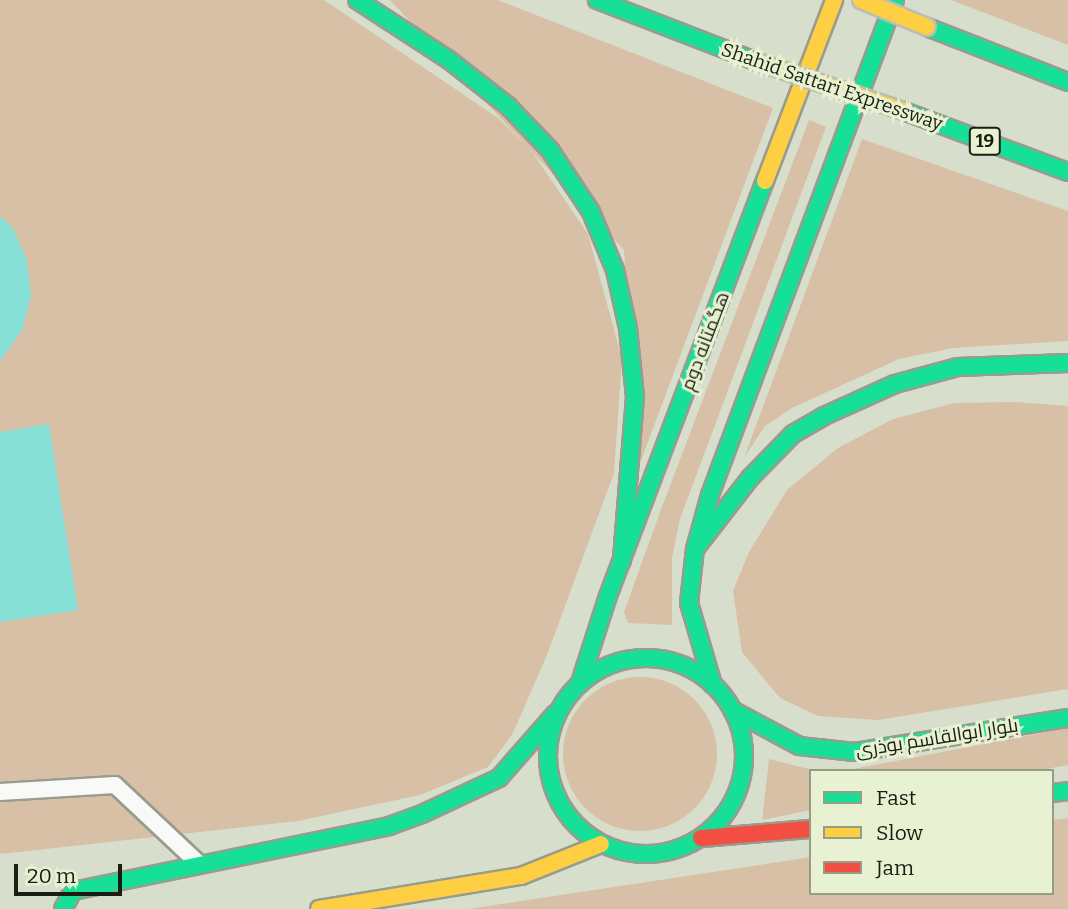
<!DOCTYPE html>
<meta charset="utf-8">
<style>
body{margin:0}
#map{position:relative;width:1068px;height:909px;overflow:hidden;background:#d8decc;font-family:Bitter,Cairo,serif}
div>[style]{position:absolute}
.green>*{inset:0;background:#d8c0a7}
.round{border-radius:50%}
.water>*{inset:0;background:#86dfd4}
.roads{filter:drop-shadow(2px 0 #989c8f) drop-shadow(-2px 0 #989c8f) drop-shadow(0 2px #989c8f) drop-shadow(0 -2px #989c8f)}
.lane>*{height:16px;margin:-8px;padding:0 8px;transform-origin:8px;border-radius:8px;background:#f9faf7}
.fast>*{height:16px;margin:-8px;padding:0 8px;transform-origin:8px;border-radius:8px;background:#16e098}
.fast>.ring{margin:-8px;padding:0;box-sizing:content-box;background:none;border:16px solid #16e098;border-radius:50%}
.slow>*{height:16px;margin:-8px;padding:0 8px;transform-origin:8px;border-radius:8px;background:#ffcf43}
.jam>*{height:16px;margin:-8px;padding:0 8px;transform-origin:8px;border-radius:8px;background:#f24e42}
.bridges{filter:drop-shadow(2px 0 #babeb5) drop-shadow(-2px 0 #babeb5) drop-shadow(0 2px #babeb5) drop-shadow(0 -2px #babeb5)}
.slow-bridge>*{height:16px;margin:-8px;padding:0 8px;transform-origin:8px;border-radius:8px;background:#ffcf43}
span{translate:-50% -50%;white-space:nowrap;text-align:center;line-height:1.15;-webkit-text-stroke:6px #e8f2d2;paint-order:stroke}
.shield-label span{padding:2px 5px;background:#e8f2d2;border:2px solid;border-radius:5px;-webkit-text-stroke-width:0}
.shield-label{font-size:18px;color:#1a1e12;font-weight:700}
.street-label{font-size:19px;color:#1a1e12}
.legend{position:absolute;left:809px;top:769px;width:245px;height:126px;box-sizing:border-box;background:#e8f2d2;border:2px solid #969d85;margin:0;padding:9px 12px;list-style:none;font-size:21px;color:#1a1e12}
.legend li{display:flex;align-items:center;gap:14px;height:35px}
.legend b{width:35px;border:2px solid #969d85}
.scale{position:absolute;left:14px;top:864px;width:108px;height:32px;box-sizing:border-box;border:4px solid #1a1e12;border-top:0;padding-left:9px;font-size:21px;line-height:24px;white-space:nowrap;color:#1a1e12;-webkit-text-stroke:5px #e8f2d2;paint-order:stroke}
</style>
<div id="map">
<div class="green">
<i style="clip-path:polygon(0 0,324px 0,498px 118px,530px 149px,588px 234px,622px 359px,614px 473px,547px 655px,512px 735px,488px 767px,420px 795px,298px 821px,0 854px)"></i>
<i style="clip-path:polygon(390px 0,498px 0,773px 108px,636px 474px,624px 250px)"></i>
<i style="clip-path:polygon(951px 0,1068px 0,1068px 45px)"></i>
<i style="clip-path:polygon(809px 120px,826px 127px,680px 519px,672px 558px,672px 625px,628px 623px,624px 612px,660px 512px)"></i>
<i style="clip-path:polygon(862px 139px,1068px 211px,1068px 341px,953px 348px,899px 359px,792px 408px,765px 426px,744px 458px)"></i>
<i style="clip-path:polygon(1015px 402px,1068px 406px,1068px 689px,878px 720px,818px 716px,780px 698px,742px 652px,733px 591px,749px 552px,787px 490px,838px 448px,893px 419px,954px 403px)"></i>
<i class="round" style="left:563px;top:677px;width:154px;height:154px"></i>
<i style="clip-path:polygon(1068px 728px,1068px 765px,1036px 771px,843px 771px)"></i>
<i style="clip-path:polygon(769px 759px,817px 771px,811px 771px,811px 810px,762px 820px)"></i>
<i style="clip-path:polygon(1068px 818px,1068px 909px,469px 909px,811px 857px,811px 893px,1052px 893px,1052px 820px)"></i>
</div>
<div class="water">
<i style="clip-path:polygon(0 216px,13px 228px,27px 260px,31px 296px,22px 330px,0 361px)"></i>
<i style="clip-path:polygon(49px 424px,78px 610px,0 622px,0 432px)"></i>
</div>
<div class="roads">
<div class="lane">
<i style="left:0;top:792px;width:115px;rotate:-3.5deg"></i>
<i style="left:115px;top:785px;width:112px;rotate:43.2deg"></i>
</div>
<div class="fast">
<i style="left:357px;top:0;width:110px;rotate:33.1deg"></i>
<i style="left:449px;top:60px;width:75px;rotate:37.9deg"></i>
<i style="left:508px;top:106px;width:61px;rotate:46.3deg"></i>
<i style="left:550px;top:150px;width:74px;rotate:56.5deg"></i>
<i style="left:591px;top:212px;width:63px;rotate:67.5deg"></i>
<i style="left:615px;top:270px;width:59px;rotate:77.4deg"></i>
<i style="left:628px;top:328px;width:69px;rotate:84.2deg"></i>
<i style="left:635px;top:397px;width:164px;rotate:94.6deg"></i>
<i style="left:597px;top:0;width:173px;rotate:21.1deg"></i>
<i style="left:927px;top:27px;width:151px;rotate:21.3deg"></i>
<i style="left:901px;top:110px;width:178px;rotate:20.4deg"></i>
<i style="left:695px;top:549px;width:90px;rotate:-52.2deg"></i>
<i style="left:750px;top:478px;width:62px;rotate:-45.7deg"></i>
<i style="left:793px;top:434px;width:36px;rotate:-30deg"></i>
<i style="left:824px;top:416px;width:78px;rotate:-24.3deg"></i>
<i style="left:895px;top:384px;width:65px;rotate:-15.1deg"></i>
<i style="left:958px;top:367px;width:110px;rotate:-2.1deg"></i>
<i class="ring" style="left:548px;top:658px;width:180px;height:180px"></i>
<i style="left:580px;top:683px;width:91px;rotate:-72.2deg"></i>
<i style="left:608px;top:596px;width:444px;rotate:-69.3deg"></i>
<i style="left:713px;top:685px;width:85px;rotate:-106.3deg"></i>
<i style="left:689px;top:603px;width:54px;rotate:-83.7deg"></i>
<i style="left:695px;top:549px;width:56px;rotate:-74.5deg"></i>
<i style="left:710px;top:495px;width:528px;rotate:-69.51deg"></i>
<i style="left:732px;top:710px;width:76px;rotate:28.2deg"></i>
<i style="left:799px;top:746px;width:56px;rotate:6.1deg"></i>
<i style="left:855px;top:752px;width:216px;rotate:-9.1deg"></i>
<i style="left:1052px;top:793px;width:16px;rotate:-7deg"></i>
<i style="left:63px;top:909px;width:21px;rotate:-61deg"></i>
<i style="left:73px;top:891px;width:323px;rotate:-11.6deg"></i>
<i style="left:389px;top:826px;width:35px;rotate:-20deg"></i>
<i style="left:422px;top:814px;width:85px;rotate:-25.1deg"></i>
<i style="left:499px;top:778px;width:85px;rotate:-48.8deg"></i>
</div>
<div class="slow">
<i style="left:765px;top:181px;width:194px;rotate:-69.1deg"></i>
<i style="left:319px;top:909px;width:205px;rotate:-9.3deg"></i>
<i style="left:521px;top:876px;width:86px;rotate:-21.8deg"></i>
</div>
<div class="jam">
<i style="left:701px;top:838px;width:110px;rotate:-4.7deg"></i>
</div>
</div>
<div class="bridges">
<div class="slow-bridge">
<i style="left:861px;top:0;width:71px;rotate:22.2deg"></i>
<i style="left:758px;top:62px;width:151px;rotate:18.6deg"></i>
</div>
</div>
<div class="shield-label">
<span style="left:985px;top:141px">19</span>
</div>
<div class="street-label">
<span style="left:832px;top:87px;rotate:19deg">Shahid Sattari Expressway</span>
<span style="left:705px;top:341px;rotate:-69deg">هگمتانه دوم</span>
<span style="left:937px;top:738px;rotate:-9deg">بلوار ابوالقاسم بوذری</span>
</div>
<ul class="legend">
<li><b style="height:9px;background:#16e098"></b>Fast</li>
<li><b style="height:9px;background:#ffcf43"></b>Slow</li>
<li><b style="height:9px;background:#f24e42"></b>Jam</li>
</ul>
<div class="scale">20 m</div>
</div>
